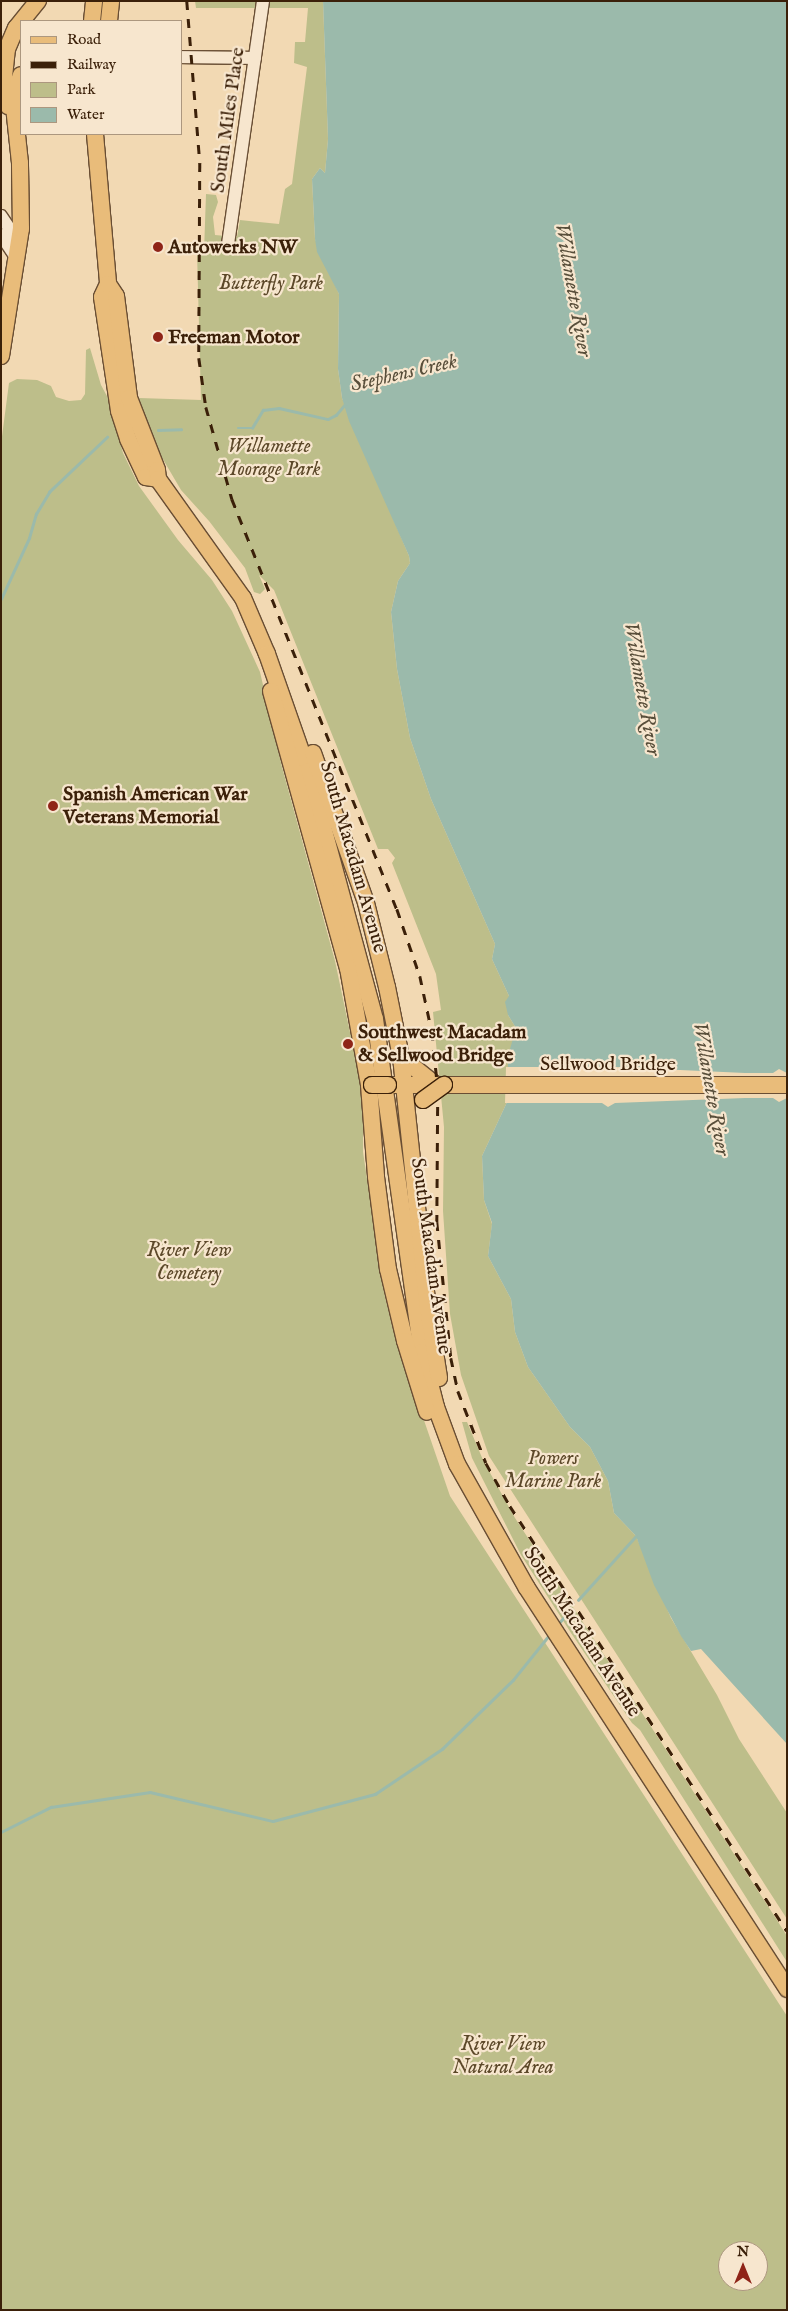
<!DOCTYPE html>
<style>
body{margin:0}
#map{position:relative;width:788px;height:2311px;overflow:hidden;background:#f2d9b3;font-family:"IM FELL English",serif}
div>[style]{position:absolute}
.green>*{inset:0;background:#bdbe8a}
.water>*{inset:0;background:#9bbaab}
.pier>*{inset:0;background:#f2d9b3}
.stream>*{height:2.5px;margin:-1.25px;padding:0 1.25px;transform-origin:1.25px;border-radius:1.25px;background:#9bbaab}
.roads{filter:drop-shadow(1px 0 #694e34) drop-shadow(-1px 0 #694e34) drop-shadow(0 1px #694e34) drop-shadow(0 -1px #694e34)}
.minor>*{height:12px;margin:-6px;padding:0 6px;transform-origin:6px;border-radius:6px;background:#f7e6ce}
.major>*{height:16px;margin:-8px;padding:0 8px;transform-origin:8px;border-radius:8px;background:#e9bc7a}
.rail>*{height:2.5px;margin-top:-1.25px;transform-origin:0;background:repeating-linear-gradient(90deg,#3b2009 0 9px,transparent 0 18px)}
.bridges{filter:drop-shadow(1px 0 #3b2009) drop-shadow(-1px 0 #3b2009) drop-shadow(0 1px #3b2009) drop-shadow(0 -1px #3b2009)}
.major-bridge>*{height:16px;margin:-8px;padding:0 8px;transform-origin:8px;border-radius:8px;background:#e9bc7a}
.dots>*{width:14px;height:14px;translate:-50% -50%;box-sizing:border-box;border:2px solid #f7e6ce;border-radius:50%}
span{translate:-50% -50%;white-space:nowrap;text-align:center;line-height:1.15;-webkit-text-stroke:4.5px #f7e6ce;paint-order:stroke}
.street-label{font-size:20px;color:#3b2009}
.poi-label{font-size:20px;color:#3b2009;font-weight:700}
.left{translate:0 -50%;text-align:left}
.park-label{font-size:20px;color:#5c4829;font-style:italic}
.water-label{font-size:21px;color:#584e3a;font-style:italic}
.frame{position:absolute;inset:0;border:2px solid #3b2009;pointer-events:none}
.legend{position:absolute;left:20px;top:20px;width:162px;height:115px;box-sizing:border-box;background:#f7e6ce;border:1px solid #ac977f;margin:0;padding:6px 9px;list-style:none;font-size:15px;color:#3b2009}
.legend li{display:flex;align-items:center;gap:10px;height:25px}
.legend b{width:25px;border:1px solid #ac977f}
.north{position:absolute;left:718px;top:2241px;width:50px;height:50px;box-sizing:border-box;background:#f7e6ce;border:1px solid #ac977f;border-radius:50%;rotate:0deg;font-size:14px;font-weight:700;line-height:20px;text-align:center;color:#3b2009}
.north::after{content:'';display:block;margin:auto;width:18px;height:22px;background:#8f2418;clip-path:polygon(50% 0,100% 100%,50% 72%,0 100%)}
</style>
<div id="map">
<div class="green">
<i style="clip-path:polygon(195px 1px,323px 1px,328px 139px,325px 173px,320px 168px,312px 179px,315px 239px,339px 294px,338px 369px,342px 398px,409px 556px,410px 563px,398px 581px,391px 612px,397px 669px,410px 738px,431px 799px,495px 944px,492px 959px,509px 996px,508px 1015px,516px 1028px,508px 1064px,508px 1100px,482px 1156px,484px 1200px,492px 1224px,488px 1256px,511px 1299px,515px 1332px,528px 1367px,570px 1427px,590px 1447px,608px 1481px,614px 1513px,636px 1536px,671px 1618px,717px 1695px,739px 1739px,787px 1813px,787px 1919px,489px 1456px,461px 1375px,450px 1314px,443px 1211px,444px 1127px,433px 1012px,441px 1010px,436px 974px,392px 863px,395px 858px,388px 849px,378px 849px,274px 590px,259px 575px,265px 589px,260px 594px,254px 592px,245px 568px,209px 521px,181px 490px,154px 444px,139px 398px,201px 400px,197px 252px,204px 252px,206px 194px,216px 195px,218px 202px,213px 217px,215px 235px,237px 237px,240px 220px,279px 224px,285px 189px,292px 184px,307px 67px,294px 63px,295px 42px,305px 42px,308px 8px,196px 8px)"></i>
<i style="clip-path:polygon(evenodd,90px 348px,101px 385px,108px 398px,123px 453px,139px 486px,178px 540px,212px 580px,232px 611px,260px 672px,282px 767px,335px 961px,359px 1075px,363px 1104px,363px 1152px,384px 1292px,394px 1333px,450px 1496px,787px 2016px,787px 2310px,1px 2310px,1px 444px,9px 383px,17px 379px,37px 380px,51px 386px,56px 397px,69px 401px,81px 400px,85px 394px,86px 350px,90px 348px,728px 2251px,758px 2251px,758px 2281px,728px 2281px,728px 2251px)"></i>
<i style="clip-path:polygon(462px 1422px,467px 1422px,483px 1460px,515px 1518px,775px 1917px,787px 1936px,787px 1962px,640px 1730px,632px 1723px,571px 1633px,521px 1555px,472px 1458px)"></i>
</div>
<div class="water">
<i style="clip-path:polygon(323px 1px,787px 1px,787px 1744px,701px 1649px,691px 1651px,681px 1636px,654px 1585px,636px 1536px,614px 1513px,608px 1481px,590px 1447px,570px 1427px,528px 1367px,515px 1332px,511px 1299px,488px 1256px,492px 1223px,484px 1200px,482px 1156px,508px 1100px,508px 1056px,516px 1028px,508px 1015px,505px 1002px,509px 996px,492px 959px,495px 944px,431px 799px,410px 738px,397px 669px,391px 612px,398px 581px,410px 563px,409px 556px,349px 421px,342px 398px,338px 369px,339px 294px,317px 252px,315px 239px,312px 179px,320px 168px,325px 173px,328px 139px)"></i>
</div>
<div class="pier">
<i style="clip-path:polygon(608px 1064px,615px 1067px,745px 1073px,773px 1073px,779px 1069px,787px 1073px,787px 1098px,779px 1102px,773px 1098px,745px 1098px,615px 1103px,608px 1107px,602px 1103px,505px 1103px,506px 1067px,602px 1067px)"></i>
</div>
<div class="stream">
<i style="left:238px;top:428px;width:14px"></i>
<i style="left:252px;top:428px;width:21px;rotate:-59deg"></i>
<i style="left:263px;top:410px;width:16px;rotate:-7deg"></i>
<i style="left:279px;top:408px;width:50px;rotate:12.7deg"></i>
<i style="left:328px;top:419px;width:9px;rotate:-27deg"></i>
<i style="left:336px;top:415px;width:16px;rotate:-50deg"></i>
<i style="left:158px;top:430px;width:23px;rotate:-2deg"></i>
<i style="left:1px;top:599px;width:67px;rotate:-65.3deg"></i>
<i style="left:29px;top:538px;width:25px;rotate:-74deg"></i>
<i style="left:36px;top:514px;width:26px;rotate:-59deg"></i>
<i style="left:49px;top:492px;width:80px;rotate:-43.5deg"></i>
<i style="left:578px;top:1600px;width:86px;rotate:-47.8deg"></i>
<i style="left:558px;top:1624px;width:18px;rotate:-49deg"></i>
<i style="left:1px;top:1832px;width:56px;rotate:-26.6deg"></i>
<i style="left:51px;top:1807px;width:100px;rotate:-8.6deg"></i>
<i style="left:150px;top:1792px;width:126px;rotate:13.3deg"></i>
<i style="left:273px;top:1821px;width:106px;rotate:-14.8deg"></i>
<i style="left:375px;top:1794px;width:81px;rotate:-33.9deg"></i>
<i style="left:442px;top:1749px;width:99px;rotate:-44.2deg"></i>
<i style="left:513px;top:1680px;width:59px;rotate:-51.2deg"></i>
</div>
<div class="roads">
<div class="minor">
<i style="left:181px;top:57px;width:74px;rotate:0.8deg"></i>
<i style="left:1px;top:216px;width:32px;rotate:56deg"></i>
<i style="left:1px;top:235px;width:29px;rotate:56deg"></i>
<i style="left:228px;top:244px;width:246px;rotate:-81.8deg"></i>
</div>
<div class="major">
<i style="left:92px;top:21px;width:20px;rotate:-84deg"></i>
<i style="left:109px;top:21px;width:20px;rotate:-84deg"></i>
<i style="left:8px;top:106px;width:29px;rotate:-98deg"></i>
<i style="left:4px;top:77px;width:28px;rotate:-84deg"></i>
<i style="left:7px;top:49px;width:23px;rotate:-67deg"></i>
<i style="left:16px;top:28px;width:35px;rotate:-51deg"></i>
<i style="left:95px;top:134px;width:151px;rotate:85deg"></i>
<i style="left:108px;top:284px;width:14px;rotate:115deg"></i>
<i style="left:102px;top:297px;width:115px;rotate:81.5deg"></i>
<i style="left:119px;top:411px;width:29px;rotate:72deg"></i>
<i style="left:128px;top:439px;width:42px;rotate:64.7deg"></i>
<i style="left:146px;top:477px;width:12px;rotate:9deg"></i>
<i style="left:108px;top:284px;width:14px;rotate:56deg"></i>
<i style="left:116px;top:296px;width:103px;rotate:82.7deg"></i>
<i style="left:129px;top:398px;width:77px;rotate:68.7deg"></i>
<i style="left:157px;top:470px;width:9px;rotate:84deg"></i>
<i style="left:158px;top:479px;width:146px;rotate:54.5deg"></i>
<i style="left:243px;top:598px;width:61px;rotate:66.8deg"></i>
<i style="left:267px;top:654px;width:124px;rotate:70.7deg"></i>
<i style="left:308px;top:771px;width:257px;rotate:74.9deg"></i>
<i style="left:375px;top:1019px;width:336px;rotate:82deg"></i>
<i style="left:422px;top:1352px;width:57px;rotate:75.7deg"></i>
<i style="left:436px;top:1407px;width:61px;rotate:69.8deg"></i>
<i style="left:457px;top:1464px;width:142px;rotate:60.6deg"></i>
<i style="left:527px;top:1588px;width:478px;rotate:57deg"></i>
<i style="left:1px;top:356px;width:129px;rotate:-81.1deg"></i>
<i style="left:21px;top:229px;width:66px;rotate:-90.9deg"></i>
<i style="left:20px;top:163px;width:65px;rotate:-96.1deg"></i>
<i style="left:13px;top:98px;width:24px;rotate:-71deg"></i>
<i style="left:271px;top:691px;width:288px;rotate:74.5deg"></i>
<i style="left:348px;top:968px;width:119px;rotate:79.8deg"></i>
<i style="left:369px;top:1085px;width:92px;rotate:85.6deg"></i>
<i style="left:376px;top:1177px;width:93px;rotate:82.6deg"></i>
<i style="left:388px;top:1269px;width:74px;rotate:76.7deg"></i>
<i style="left:405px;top:1341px;width:74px;rotate:72.8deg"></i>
<i style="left:313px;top:753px;width:159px;rotate:70.5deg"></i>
<i style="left:366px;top:903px;width:87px;rotate:76deg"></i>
<i style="left:387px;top:987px;width:71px;rotate:78.7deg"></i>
<i style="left:401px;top:1057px;width:245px;rotate:83.9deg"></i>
<i style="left:427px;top:1301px;width:78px;rotate:81.1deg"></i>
<i style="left:401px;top:1057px;width:45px;rotate:38.7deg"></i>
<i style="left:394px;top:1085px;width:42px"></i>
<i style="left:444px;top:1085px;width:343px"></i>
</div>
</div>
<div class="rail">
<i style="left:187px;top:1px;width:163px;rotate:85.4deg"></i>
<i style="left:200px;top:163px;width:195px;rotate:90.3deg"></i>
<i style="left:199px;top:358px;width:49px;rotate:81.9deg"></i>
<i style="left:206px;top:407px;width:96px;rotate:74.2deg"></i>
<i style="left:232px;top:499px;width:442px;rotate:68.1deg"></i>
<i style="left:397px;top:909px;width:71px;rotate:71.1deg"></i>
<i style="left:420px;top:976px;width:57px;rotate:77.9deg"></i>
<i style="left:432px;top:1032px;width:57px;rotate:84deg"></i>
<i style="left:438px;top:1089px;width:133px;rotate:90.4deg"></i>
<i style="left:437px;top:1222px;width:137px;rotate:84.1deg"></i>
<i style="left:451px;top:1358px;width:34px;rotate:78deg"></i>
<i style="left:458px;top:1391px;width:77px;rotate:68.7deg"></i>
<i style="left:486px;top:1463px;width:49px;rotate:60.8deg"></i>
<i style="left:510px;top:1506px;width:507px;rotate:56.91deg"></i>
</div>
<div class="bridges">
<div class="major-bridge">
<i style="left:372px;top:1085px;width:16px"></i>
<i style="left:423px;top:1100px;width:26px;rotate:-36deg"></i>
</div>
</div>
<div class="dots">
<i style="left:158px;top:247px;background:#8f2418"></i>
<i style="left:158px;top:337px;background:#8f2418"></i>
<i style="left:53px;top:806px;background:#8f2418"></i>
<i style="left:348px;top:1044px;background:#8f2418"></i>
</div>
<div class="street-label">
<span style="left:228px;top:120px;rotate:-82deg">South Miles Place</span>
<span style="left:353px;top:857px;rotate:74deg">South Macadam Avenue</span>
<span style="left:608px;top:1064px">Sellwood Bridge</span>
<span style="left:431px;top:1256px;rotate:82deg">South Macadam Avenue</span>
<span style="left:582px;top:1632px;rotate:57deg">South Macadam Avenue</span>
</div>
<div class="poi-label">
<span class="left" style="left:168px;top:247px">Autowerks NW</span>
<span class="left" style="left:168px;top:337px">Freeman Motor</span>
<span class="left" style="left:63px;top:806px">Spanish American War<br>Veterans Memorial</span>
<span class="left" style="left:358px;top:1044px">Southwest Macadam<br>&amp; Sellwood Bridge</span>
</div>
<div class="park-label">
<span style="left:271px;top:283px">Butterfly Park</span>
<span style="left:269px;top:458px">Willamette<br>Moorage Park</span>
<span style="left:189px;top:1262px">River View<br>Cemetery</span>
<span style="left:553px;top:1470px">Powers<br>Marine Park</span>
<span style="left:503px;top:2056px">River View<br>Natural Area</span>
</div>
<div class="water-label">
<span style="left:572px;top:290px;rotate:80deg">Willamette River</span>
<span style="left:404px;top:374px;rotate:-13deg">Stephens Creek</span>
<span style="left:641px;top:689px;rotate:80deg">Willamette River</span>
<span style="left:710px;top:1089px;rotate:80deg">Willamette River</span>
</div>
<div class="frame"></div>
<ul class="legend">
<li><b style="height:6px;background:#e9bc7a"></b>Road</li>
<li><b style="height:6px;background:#3b2009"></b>Railway</li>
<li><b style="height:14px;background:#bdbe8a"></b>Park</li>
<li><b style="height:14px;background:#9bbaab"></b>Water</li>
</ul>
<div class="north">N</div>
</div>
